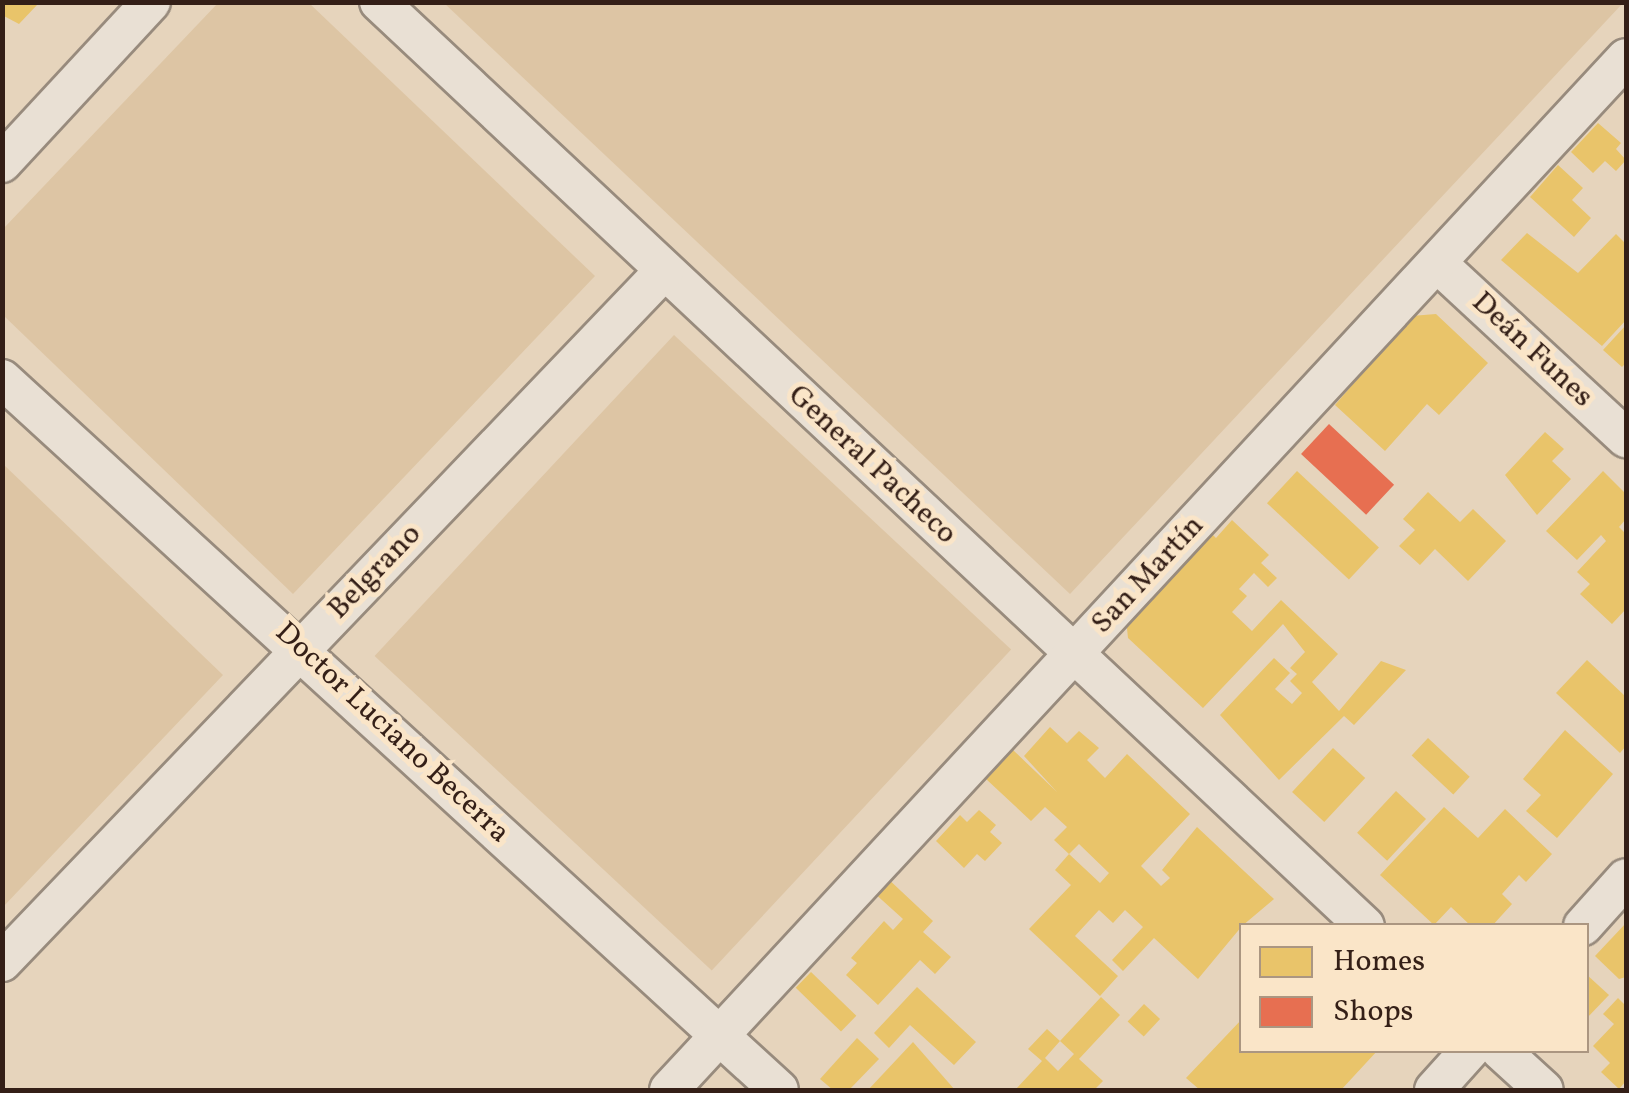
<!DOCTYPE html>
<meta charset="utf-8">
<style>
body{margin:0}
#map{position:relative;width:1629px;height:1093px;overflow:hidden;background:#e6d4bc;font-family:Vollkorn,serif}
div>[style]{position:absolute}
.green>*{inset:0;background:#ddc5a4;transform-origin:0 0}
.homes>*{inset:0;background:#e9c46a;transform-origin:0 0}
.shops>*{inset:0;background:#e76f51;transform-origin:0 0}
.roads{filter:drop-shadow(2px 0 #988b7d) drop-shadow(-2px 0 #988b7d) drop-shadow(0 2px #988b7d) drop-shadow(0 -2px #988b7d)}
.street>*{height:38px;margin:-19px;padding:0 19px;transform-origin:19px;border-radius:19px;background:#e9e0d4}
span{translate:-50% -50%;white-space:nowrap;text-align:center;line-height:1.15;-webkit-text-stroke:10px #fae5c8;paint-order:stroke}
.street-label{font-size:30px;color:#341f17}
.frame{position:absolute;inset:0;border:5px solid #341f17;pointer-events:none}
.legend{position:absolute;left:1239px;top:923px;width:350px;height:130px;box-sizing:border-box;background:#fae5c8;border:2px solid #ab9681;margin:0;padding:12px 18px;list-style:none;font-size:30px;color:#341f17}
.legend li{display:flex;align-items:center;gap:20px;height:50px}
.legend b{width:50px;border:2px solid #ab9681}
</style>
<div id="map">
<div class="green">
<i style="clip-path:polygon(218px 3px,309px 3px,595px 276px,293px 594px,3px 315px,3px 229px)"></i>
<i style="clip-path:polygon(444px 3px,1623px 3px,1070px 594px)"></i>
<i style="left:674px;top:335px;width:461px;height:439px;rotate:43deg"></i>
<i style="clip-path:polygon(3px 464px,223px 675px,3px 907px,2px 907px)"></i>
</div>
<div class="homes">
<i style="clip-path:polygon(2px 2px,34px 2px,37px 5px,19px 24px,2px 15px)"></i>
<i style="clip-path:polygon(1598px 123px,1621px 143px,1616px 149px,1626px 160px,1616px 171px,1605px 161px,1593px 173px,1571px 152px)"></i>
<i style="clip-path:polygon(1558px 165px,1583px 188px,1572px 200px,1591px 218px,1574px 237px,1530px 197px)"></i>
<i style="clip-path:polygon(1527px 233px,1578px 273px,1616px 234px,1626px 244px,1626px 320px,1602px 346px,1501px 260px)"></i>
<i style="clip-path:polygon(1436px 314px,1488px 363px,1439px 415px,1427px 404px,1385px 451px,1335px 405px,1411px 316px)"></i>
<i style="clip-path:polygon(1626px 325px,1626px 363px,1622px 367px,1603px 350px)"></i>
<i style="clip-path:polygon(1545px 432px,1564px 449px,1552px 461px,1571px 479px,1537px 515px,1505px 475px)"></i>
<i style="left:1297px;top:471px;width:112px;height:44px;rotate:43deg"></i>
<i style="clip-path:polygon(1603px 471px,1626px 494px,1626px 519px,1619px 527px,1626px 534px,1626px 609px,1612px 624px,1580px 594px,1590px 584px,1577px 572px,1606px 541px,1601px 535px,1577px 560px,1546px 531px)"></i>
<i style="clip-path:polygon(1428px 492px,1460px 522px,1473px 509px,1506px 541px,1468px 581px,1435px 549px,1420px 565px,1399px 546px,1415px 530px,1403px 519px)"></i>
<i style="clip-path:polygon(1232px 520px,1269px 555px,1261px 563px,1277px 578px,1268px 587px,1254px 573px,1239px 589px,1247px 596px,1232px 612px,1252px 631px,1281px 600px,1338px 654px,1312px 682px,1339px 711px,1381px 661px,1406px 670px,1354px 725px,1344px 716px,1279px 780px,1220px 715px,1274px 658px,1290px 673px,1275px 689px,1292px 704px,1302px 693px,1290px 681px,1297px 674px,1290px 668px,1305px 652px,1283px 624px,1203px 708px,1128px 638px,1126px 619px,1209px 531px,1216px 538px)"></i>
<i style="clip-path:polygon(1587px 660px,1626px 697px,1626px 746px,1620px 753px,1556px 693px)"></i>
<i style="clip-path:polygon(1050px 727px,1067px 743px,1079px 731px,1099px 748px,1087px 760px,1105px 778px,1127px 754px,1190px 814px,1141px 866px,1161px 886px,1170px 878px,1162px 870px,1197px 827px,1274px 899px,1242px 926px,1198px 979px,1154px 938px,1123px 971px,1112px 960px,1143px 927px,1125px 910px,1113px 923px,1099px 910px,1075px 936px,1118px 976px,1100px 996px,1029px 929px,1071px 885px,1055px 870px,1069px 854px,1100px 883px,1109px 873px,1079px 844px,1069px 854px,1054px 840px,1067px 827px,1045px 807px,1031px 821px,986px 779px,1013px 750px,1057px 792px,1024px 756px)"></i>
<i style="clip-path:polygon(1565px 730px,1613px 774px,1557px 838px,1526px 811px,1541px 795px,1523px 779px)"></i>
<i style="left:1428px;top:738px;width:57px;height:24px;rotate:43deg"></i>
<i style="left:1333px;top:748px;width:44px;height:60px;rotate:43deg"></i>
<i style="left:1396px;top:791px;width:41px;height:57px;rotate:43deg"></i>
<i style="clip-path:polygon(1444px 807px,1478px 838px,1505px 809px,1552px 854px,1526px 882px,1519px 875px,1502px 894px,1512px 904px,1492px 926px,1471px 926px,1451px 907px,1434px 925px,1380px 875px)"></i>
<i style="clip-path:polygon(979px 810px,996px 825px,990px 832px,1002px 843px,985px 861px,977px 854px,964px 868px,936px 841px,960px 815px,967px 822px)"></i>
<i style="clip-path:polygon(885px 876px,933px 921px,923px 932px,951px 957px,935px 974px,920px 960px,878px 1005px,846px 975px,857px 963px,851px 958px,884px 921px,893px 930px,903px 919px,872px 891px)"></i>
<i style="clip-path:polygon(1626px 923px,1626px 977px,1619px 979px,1595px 956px)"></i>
<i style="left:811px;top:972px;width:63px;height:22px;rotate:44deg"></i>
<i style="clip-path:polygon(1586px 974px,1609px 995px,1586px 1019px)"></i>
<i style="clip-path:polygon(917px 987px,976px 1042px,954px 1065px,910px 1025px,889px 1048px,874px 1033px)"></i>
<i style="clip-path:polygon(evenodd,1101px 997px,1120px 1015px,1079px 1059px,1103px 1081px,1094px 1090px,1015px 1090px,1042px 1061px,1028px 1049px,1047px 1029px,1060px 1041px,1101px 997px,1060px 1041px,1074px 1054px,1058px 1071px,1045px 1058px,1060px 1041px)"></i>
<i style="clip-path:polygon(1618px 998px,1626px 1006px,1626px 1081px,1619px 1089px,1601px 1072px,1610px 1063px,1593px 1046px,1614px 1024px,1603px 1014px)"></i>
<i style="left:1144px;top:1004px;width:22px;height:24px;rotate:43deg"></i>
<i style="clip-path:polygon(1242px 1019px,1242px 1050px,1378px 1050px,1341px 1090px,1200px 1090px,1186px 1078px)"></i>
<i style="clip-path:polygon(857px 1038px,879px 1059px,849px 1090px,833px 1090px,820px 1079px)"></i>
<i style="clip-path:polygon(913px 1042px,955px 1090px,868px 1090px)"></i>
</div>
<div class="shops">
<i style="left:1329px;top:424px;width:89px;height:41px;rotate:43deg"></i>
</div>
<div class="roads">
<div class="street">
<i style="left:379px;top:2px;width:1351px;rotate:43.14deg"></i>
<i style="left:2px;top:163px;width:219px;rotate:-47.2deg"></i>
<i style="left:1437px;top:263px;width:258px;rotate:42.8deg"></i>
<i style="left:2px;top:379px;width:1053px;rotate:42.46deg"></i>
<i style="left:1583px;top:926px;width:64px;rotate:-48.1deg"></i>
<i style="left:2px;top:962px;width:958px;rotate:-46.23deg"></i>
<i style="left:1500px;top:1050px;width:59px;rotate:42.3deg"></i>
<i style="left:669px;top:1090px;width:1407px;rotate:-47.16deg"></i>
<i style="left:1434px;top:1090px;width:54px;rotate:-48deg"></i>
</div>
</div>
<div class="street-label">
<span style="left:1532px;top:350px;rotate:43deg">Deán Funes</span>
<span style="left:872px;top:465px;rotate:43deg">General Pacheco</span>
<span style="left:375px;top:572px;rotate:-46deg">Belgrano</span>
<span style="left:1148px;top:575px;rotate:-47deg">San Martín</span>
<span style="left:392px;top:733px;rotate:43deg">Doctor Luciano Becerra</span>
</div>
<div class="frame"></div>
<ul class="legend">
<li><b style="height:28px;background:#e9c46a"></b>Homes</li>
<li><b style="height:28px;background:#e76f51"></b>Shops</li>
</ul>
</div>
